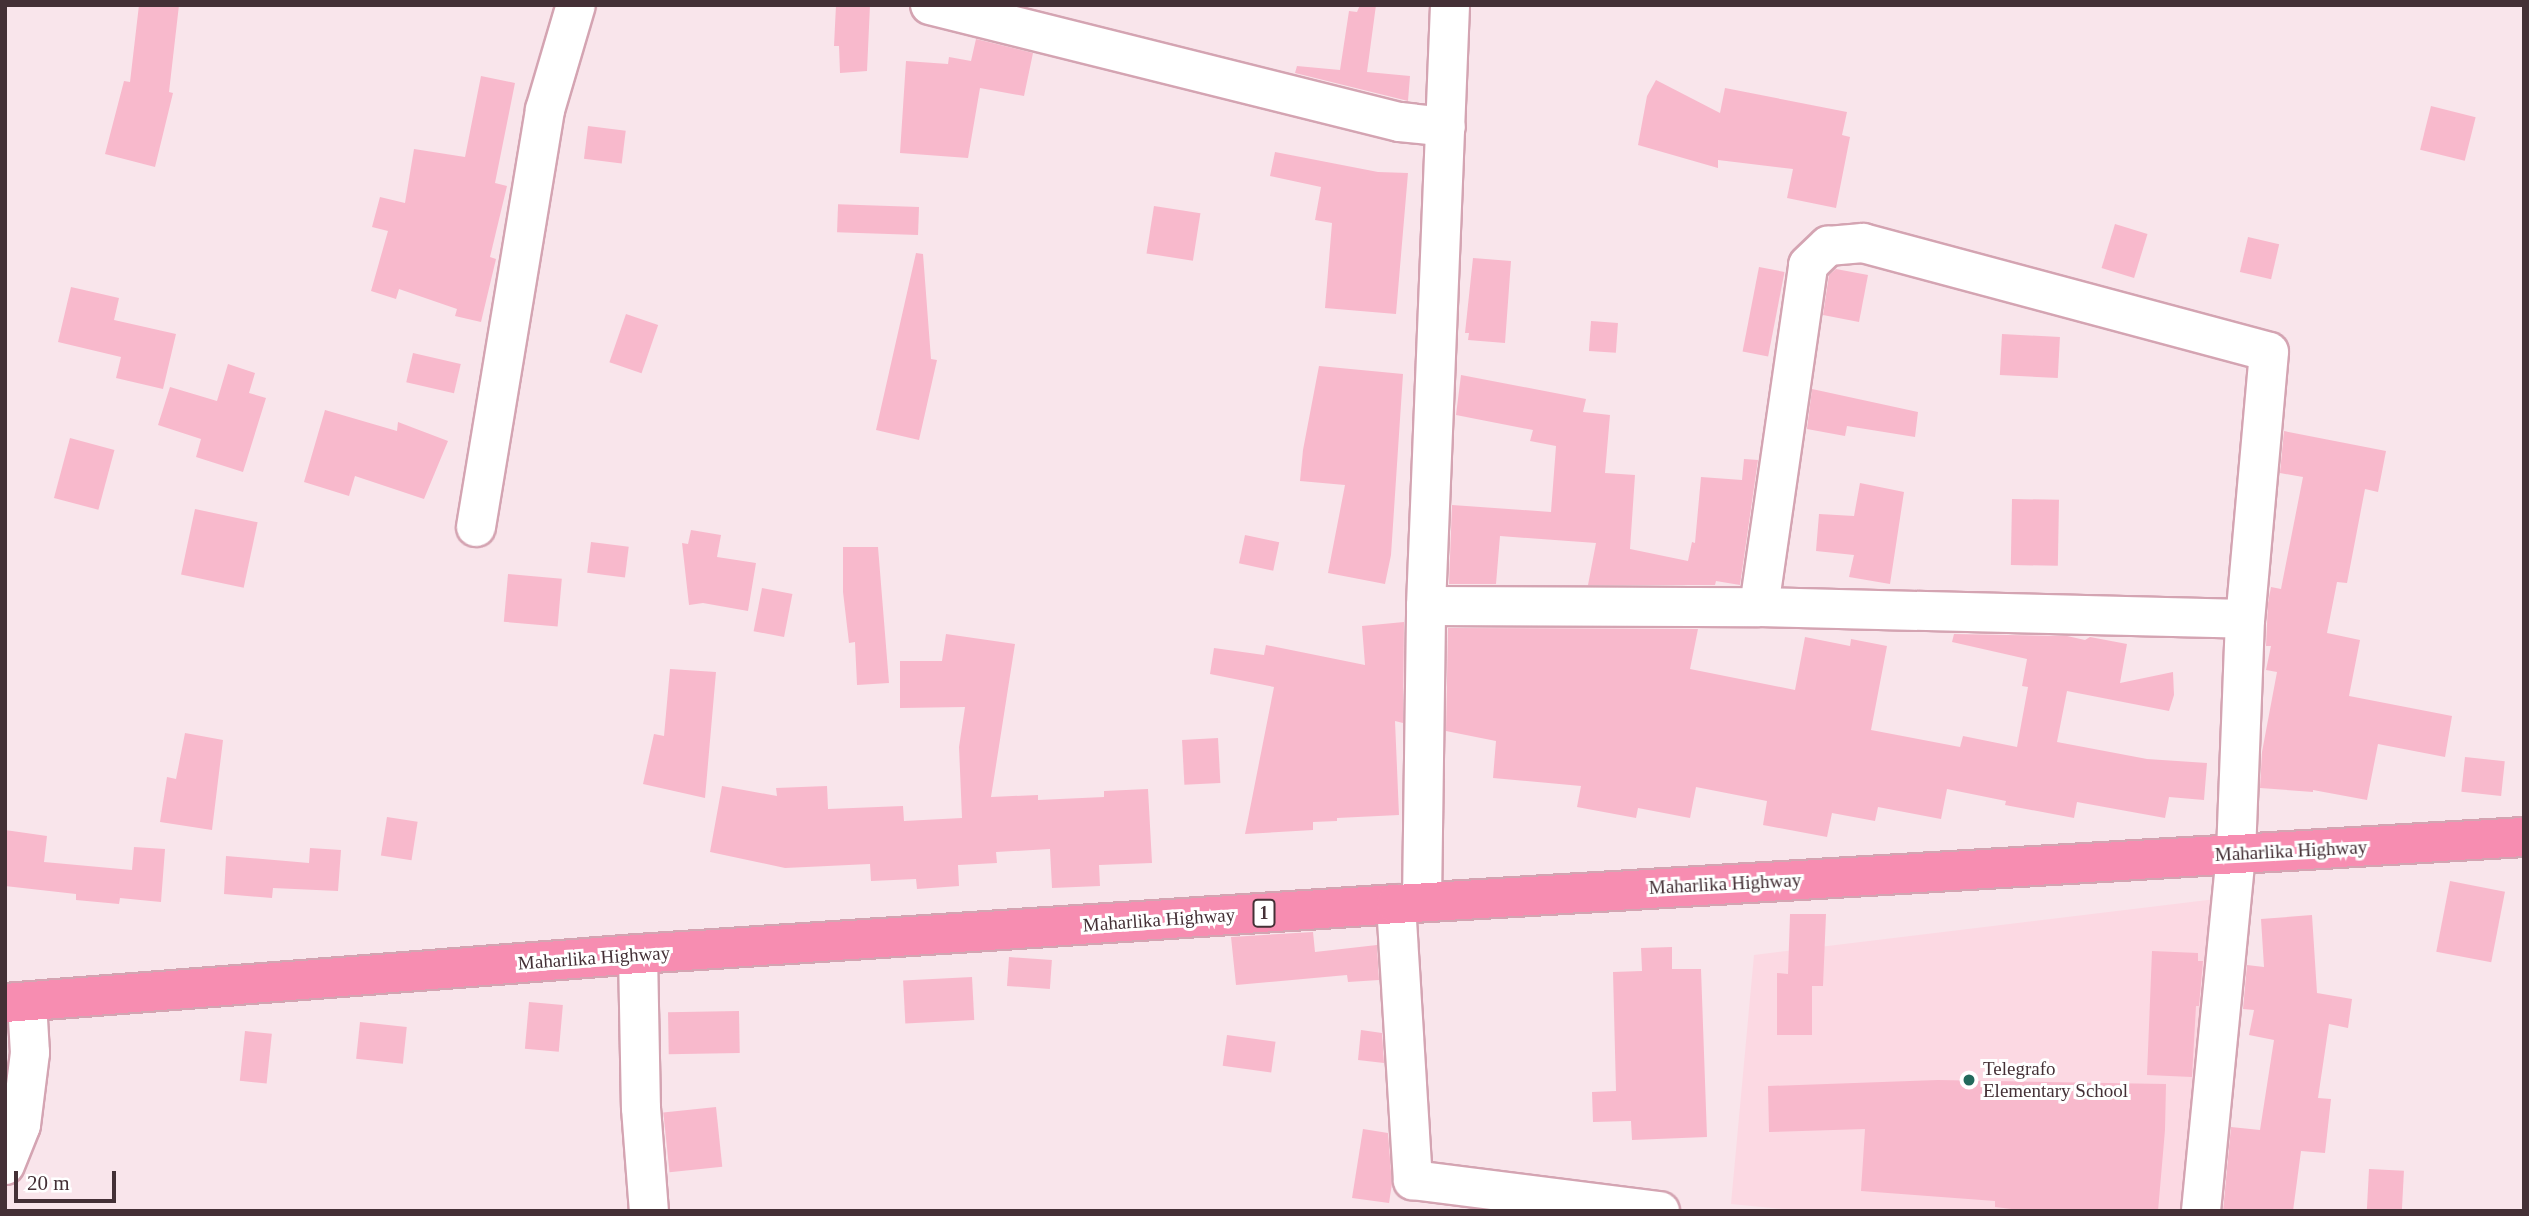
<!DOCTYPE html>
<style>
body{margin:0}
#map{position:relative;width:2529px;height:1216px;overflow:hidden;background:#f9e5eb;font-family:Georgia,serif}
div>[style]{position:absolute}
.built>*{inset:0;background:#fcd9e3}
.building>*{inset:0;background:#f8b9cc;transform-origin:0 0}
.roads{filter:drop-shadow(2px 0 #d4a4b2) drop-shadow(-2px 0 #d4a4b2) drop-shadow(0 2px #d4a4b2) drop-shadow(0 -2px #d4a4b2)}
.minor>*{height:38px;margin:-19px;padding:0 19px;transform-origin:19px;border-radius:19px;background:#fff}
.highway>*{height:38px;margin:-19px;padding:0 19px;transform-origin:19px;border-radius:19px;background:#f78db1}
.dots>*{width:19px;height:19px;translate:-50% -50%;box-sizing:border-box;border:4px solid #fff;border-radius:50%}
span{translate:-50% -50%;white-space:nowrap;text-align:center;line-height:1.15;-webkit-text-stroke:6px #fff;paint-order:stroke}
.shield-label span{padding:2px 5px;background:#fff;border:2px solid;border-radius:5px;-webkit-text-stroke-width:0}
.shield-label{font-size:18px;color:#443036;font-weight:700}
.street-label{font-size:19px;color:#443036}
.poi-label{font-size:19px;color:#443036}
.left{translate:0 -50%;text-align:left}
.frame{position:absolute;inset:0;border:7px solid #443036;pointer-events:none}
.scale{position:absolute;left:14px;top:1171px;width:102px;height:32px;box-sizing:border-box;border:4px solid #443036;border-top:0;padding-left:9px;font-size:21px;line-height:24px;white-space:nowrap;color:#443036;-webkit-text-stroke:5px #fff;paint-order:stroke}
</style>
<div id="map">
<div class="built">
<i style="clip-path:polygon(2216px 899px,2181px 1211px,1805px 1211px,1731px 1204px,1754px 955px)"></i>
</div>
<div class="building">
<i style="clip-path:polygon(139px 5px,179px 5px,169px 92px,173px 93px,155px 167px,105px 154px,124px 81px,130px 82px)"></i>
<i style="clip-path:polygon(836px 5px,870px 5px,867px 71px,840px 73px,839px 46px,834px 46px)"></i>
<i style="clip-path:polygon(1360px 5px,1376px 5px,1367px 72px,1410px 76px,1408px 101px,1295px 73px,1297px 66px,1340px 70px,1349px 11px,1357px 12px)"></i>
<i style="clip-path:polygon(976px 39px,1033px 53px,1024px 96px,980px 88px,968px 158px,900px 153px,906px 61px,948px 64px,949px 57px,971px 61px)"></i>
<i style="clip-path:polygon(481px 76px,515px 83px,495px 183px,507px 186px,490px 257px,496px 259px,481px 322px,455px 316px,457px 309px,399px 289px,396px 299px,371px 291px,388px 231px,372px 227px,380px 197px,405px 203px,414px 149px,465px 157px)"></i>
<i style="clip-path:polygon(1656px 80px,1720px 113px,1725px 88px,1847px 112px,1842px 135px,1850px 137px,1836px 208px,1787px 198px,1793px 169px,1718px 160px,1718px 168px,1638px 145px,1647px 96px)"></i>
<i style="left:2431px;top:106px;width:46px;height:45px;rotate:14deg"></i>
<i style="left:588px;top:126px;width:38px;height:33px;rotate:7deg"></i>
<i style="clip-path:polygon(1275px 152px,1378px 172px,1408px 173px,1396px 314px,1325px 308px,1332px 223px,1315px 220px,1321px 187px,1270px 176px)"></i>
<i style="left:1154px;top:206px;width:47px;height:48px;rotate:9deg"></i>
<i style="left:919px;top:207px;width:28px;height:81px;rotate:92deg"></i>
<i style="left:2115px;top:224px;width:34px;height:46px;rotate:17deg"></i>
<i style="left:2248px;top:237px;width:32px;height:36px;rotate:13deg"></i>
<i style="clip-path:polygon(916px 253px,923px 254px,931px 359px,937px 360px,919px 440px,876px 430px)"></i>
<i style="clip-path:polygon(1473px 258px,1511px 261px,1505px 343px,1468px 340px,1469px 333px,1465px 333px)"></i>
<i style="left:1759px;top:267px;width:26px;height:86px;rotate:11deg"></i>
<i style="clip-path:polygon(1836px 269px,1868px 275px,1859px 322px,1823px 315px,1829px 275px)"></i>
<i style="clip-path:polygon(71px 287px,119px 298px,114px 320px,176px 334px,163px 389px,116px 378px,121px 357px,58px 342px)"></i>
<i style="left:626px;top:314px;width:34px;height:51px;rotate:19deg"></i>
<i style="left:1591px;top:321px;width:27px;height:30px;rotate:4deg"></i>
<i style="left:2002px;top:334px;width:58px;height:41px;rotate:3deg"></i>
<i style="left:413px;top:353px;width:49px;height:30px;rotate:13deg"></i>
<i style="clip-path:polygon(228px 364px,255px 373px,249px 393px,266px 398px,243px 472px,196px 457px,201px 439px,158px 425px,170px 387px,217px 401px)"></i>
<i style="clip-path:polygon(1319px 366px,1403px 374px,1391px 555px,1385px 584px,1328px 573px,1345px 485px,1300px 481px,1303px 450px)"></i>
<i style="clip-path:polygon(1461px 375px,1586px 399px,1583px 412px,1610px 415px,1605px 473px,1635px 475px,1630px 549px,1688px 561px,1692px 542px,1695px 543px,1701px 477px,1742px 480px,1744px 459px,1758px 460px,1740px 585px,1716px 581px,1715px 585px,1588px 585px,1596px 543px,1500px 536px,1496px 584px,1449px 584px,1452px 505px,1551px 512px,1556px 446px,1530px 441px,1533px 430px,1456px 415px)"></i>
<i style="clip-path:polygon(1812px 389px,1918px 412px,1915px 437px,1847px 426px,1845px 436px,1807px 429px)"></i>
<i style="clip-path:polygon(325px 410px,397px 431px,398px 422px,448px 441px,424px 499px,355px 476px,349px 496px,304px 482px)"></i>
<i style="clip-path:polygon(2284px 431px,2386px 451px,2378px 492px,2365px 489px,2347px 583px,2337px 582px,2327px 633px,2360px 640px,2349px 696px,2452px 716px,2445px 757px,2378px 744px,2367px 800px,2313px 790px,2313px 792px,2260px 788px,2262px 752px,2277px 672px,2266px 670px,2271px 646px,2266px 646px,2268px 603px,2271px 587px,2281px 589px,2303px 477px,2280px 473px)"></i>
<i style="left:70px;top:438px;width:46px;height:62px;rotate:15deg"></i>
<i style="clip-path:polygon(1860px 483px,1904px 492px,1890px 584px,1849px 577px,1854px 555px,1816px 551px,1819px 514px,1854px 516px)"></i>
<i style="left:2012px;top:499px;width:47px;height:66px;rotate:1deg"></i>
<i style="left:195px;top:509px;width:64px;height:67px;rotate:12deg"></i>
<i style="clip-path:polygon(691px 530px,721px 535px,717px 557px,756px 563px,748px 611px,703px 603px,689px 605px,682px 543px,688px 544px)"></i>
<i style="left:1245px;top:535px;width:35px;height:29px;rotate:12deg"></i>
<i style="left:591px;top:542px;width:38px;height:31px;rotate:7deg"></i>
<i style="clip-path:polygon(843px 547px,878px 547px,889px 683px,857px 685px,855px 642px,849px 643px,843px 592px)"></i>
<i style="left:508px;top:574px;width:54px;height:48px;rotate:5deg"></i>
<i style="left:762px;top:588px;width:31px;height:44px;rotate:11deg"></i>
<i style="clip-path:polygon(1404px 622px,1403px 723px,1395px 721px,1399px 815px,1337px 818px,1337px 821px,1313px 822px,1313px 830px,1245px 834px,1274px 687px,1210px 674px,1214px 648px,1264px 655px,1266px 645px,1365px 665px,1362px 626px)"></i>
<i style="clip-path:polygon(1448px 628px,1698px 629px,1690px 669px,1795px 690px,1805px 637px,1850px 646px,1851px 639px,1887px 646px,1871px 730px,1960px 747px,1963px 736px,2017px 747px,2028px 687px,2022px 686px,2027px 659px,1952px 642px,1954px 634px,2067px 636px,2085px 640px,2090px 637px,2127px 644px,2120px 683px,2173px 672px,2174px 695px,2169px 711px,2067px 691px,2057px 742px,2147px 759px,2207px 763px,2204px 800px,2169px 797px,2165px 818px,2077px 802px,2074px 818px,2005px 805px,2006px 801px,1947px 789px,1941px 819px,1878px 807px,1875px 821px,1832px 813px,1827px 837px,1763px 825px,1767px 801px,1696px 787px,1690px 818px,1638px 808px,1636px 818px,1577px 807px,1581px 786px,1493px 778px,1496px 741px,1446px 731px)"></i>
<i style="clip-path:polygon(946px 634px,1015px 644px,991px 797px,1038px 795px,1038px 800px,1104px 797px,1104px 791px,1148px 789px,1152px 863px,1099px 865px,1100px 886px,1052px 888px,1050px 849px,996px 852px,997px 863px,958px 865px,959px 886px,917px 889px,916px 879px,871px 881px,870px 864px,785px 868px,710px 852px,722px 786px,777px 796px,776px 788px,827px 786px,828px 809px,903px 806px,904px 821px,962px 818px,959px 747px,965px 707px,900px 708px,900px 661px,942px 661px)"></i>
<i style="clip-path:polygon(670px 669px,716px 672px,705px 798px,643px 784px,654px 734px,664px 736px)"></i>
<i style="clip-path:polygon(185px 733px,223px 740px,212px 830px,160px 822px,167px 777px,176px 779px)"></i>
<i style="left:1218px;top:738px;width:45px;height:36px;rotate:87deg"></i>
<i style="left:2465px;top:757px;width:40px;height:35px;rotate:6deg"></i>
<i style="left:387px;top:817px;width:31px;height:39px;rotate:9deg"></i>
<i style="clip-path:polygon(5px 830px,47px 836px,44px 862px,132px 870px,134px 847px,165px 849px,161px 902px,120px 898px,119px 904px,76px 900px,76px 894px,5px 886px)"></i>
<i style="clip-path:polygon(310px 848px,341px 850px,338px 891px,273px 888px,272px 898px,224px 894px,226px 856px,309px 863px)"></i>
<i style="left:2450px;top:881px;width:56px;height:72px;rotate:11deg"></i>
<i style="clip-path:polygon(1790px 914px,1826px 914px,1823px 986px,1812px 986px,1812px 1035px,1777px 1035px,1777px 973px,1788px 974px)"></i>
<i style="clip-path:polygon(2312px 915px,2317px 993px,2352px 999px,2348px 1028px,2329px 1024px,2318px 1098px,2331px 1099px,2325px 1153px,2301px 1151px,2293px 1211px,2223px 1211px,2231px 1127px,2260px 1130px,2274px 1040px,2249px 1035px,2254px 1010px,2243px 1009px,2247px 965px,2264px 967px,2261px 919px)"></i>
<i style="clip-path:polygon(1313px 932px,1315px 952px,1377px 945px,1379px 980px,1348px 982px,1347px 975px,1236px 985px,1231px 937px)"></i>
<i style="clip-path:polygon(1672px 947px,1672px 969px,1701px 969px,1707px 1137px,1632px 1140px,1631px 1121px,1593px 1122px,1592px 1092px,1616px 1091px,1613px 972px,1642px 971px,1641px 948px)"></i>
<i style="clip-path:polygon(2152px 951px,2198px 953px,2198px 961px,2203px 961px,2199px 1006px,2196px 1006px,2192px 1077px,2147px 1075px)"></i>
<i style="left:1009px;top:957px;width:43px;height:29px;rotate:4deg"></i>
<i style="left:972px;top:977px;width:43px;height:69px;rotate:87deg"></i>
<i style="left:529px;top:1002px;width:34px;height:47px;rotate:5deg"></i>
<i style="left:739px;top:1011px;width:42px;height:71px;rotate:89deg"></i>
<i style="left:360px;top:1022px;width:47px;height:37px;rotate:6deg"></i>
<i style="clip-path:polygon(1361px 1030px,1382px 1033px,1384px 1063px,1358px 1060px)"></i>
<i style="left:245px;top:1031px;width:27px;height:50px;rotate:6deg"></i>
<i style="left:1227px;top:1035px;width:49px;height:31px;rotate:8deg"></i>
<i style="clip-path:polygon(1938px 1080px,2166px 1084px,2165px 1130px,2158px 1211px,2028px 1211px,1995px 1207px,1995px 1201px,1861px 1191px,1865px 1129px,1769px 1132px,1768px 1086px)"></i>
<i style="left:716px;top:1107px;width:60px;height:53px;rotate:84deg"></i>
<i style="clip-path:polygon(1363px 1129px,1388px 1133px,1392px 1184px,1389px 1203px,1352px 1198px)"></i>
<i style="left:2369px;top:1169px;width:35px;height:42px;rotate:3deg"></i>
</div>
<div class="roads">
<div class="minor">
<i style="left:930px;top:5px;width:484px;rotate:14deg"></i>
<i style="left:1400px;top:122px;width:46px;rotate:6.2deg"></i>
<i style="left:476px;top:527px;width:423px;rotate:-80.6deg"></i>
<i style="left:545px;top:110px;width:109px;rotate:-73.6deg"></i>
<i style="left:1426px;top:606px;width:333px;rotate:0.2deg"></i>
<i style="left:1759px;top:607px;width:486px;rotate:1.4deg"></i>
<i style="left:1759px;top:607px;width:345px;rotate:-81.8deg"></i>
<i style="left:1808px;top:265px;width:28px;rotate:-44deg"></i>
<i style="left:1828px;top:246px;width:35px;rotate:-5deg"></i>
<i style="left:1863px;top:243px;width:420px;rotate:15deg"></i>
<i style="left:2269px;top:352px;width:268px;rotate:95.1deg"></i>
<i style="left:2245px;top:619px;width:235px;rotate:92.2deg"></i>
<i style="left:2236px;top:854px;width:359px;rotate:95.6deg"></i>
<i style="left:1422px;top:902px;width:296px;rotate:-89.2deg"></i>
<i style="left:1426px;top:606px;width:601px;rotate:-87.71deg"></i>
<i style="left:1396px;top:904px;width:277px;rotate:86.5deg"></i>
<i style="left:1413px;top:1180px;width:249px;rotate:7.2deg"></i>
<i style="left:638px;top:954px;width:154px;rotate:88.9deg"></i>
<i style="left:641px;top:1108px;width:103px;rotate:85.6deg"></i>
<i style="left:5px;top:1165px;width:43px;rotate:-68.2deg"></i>
<i style="left:21px;top:1125px;width:73px;rotate:-82.9deg"></i>
<i style="left:30px;top:1053px;width:51px;rotate:-93.4deg"></i>
</div>
<div class="highway">
<i style="left:5px;top:1003px;width:635px;rotate:-4.43deg"></i>
<i style="left:638px;top:954px;width:760px;rotate:-3.77deg"></i>
<i style="left:1396px;top:904px;width:1130px;rotate:-3.4deg"></i>
</div>
</div>
<div class="dots">
<i style="left:1969px;top:1080px;background:#23695c"></i>
</div>
<div class="shield-label">
<span style="left:1264px;top:913px">1</span>
</div>
<div class="street-label">
<span style="left:2291px;top:851px;rotate:-3deg">Maharlika Highway</span>
<span style="left:1725px;top:884px;rotate:-3deg">Maharlika Highway</span>
<span style="left:1159px;top:920px;rotate:-4deg">Maharlika Highway</span>
<span style="left:594px;top:958px;rotate:-4deg">Maharlika Highway</span>
</div>
<div class="poi-label">
<span class="left" style="left:1983px;top:1080px">Telegrafo<br>Elementary School</span>
</div>
<div class="frame"></div>
<div class="scale">20 m</div>
</div>
